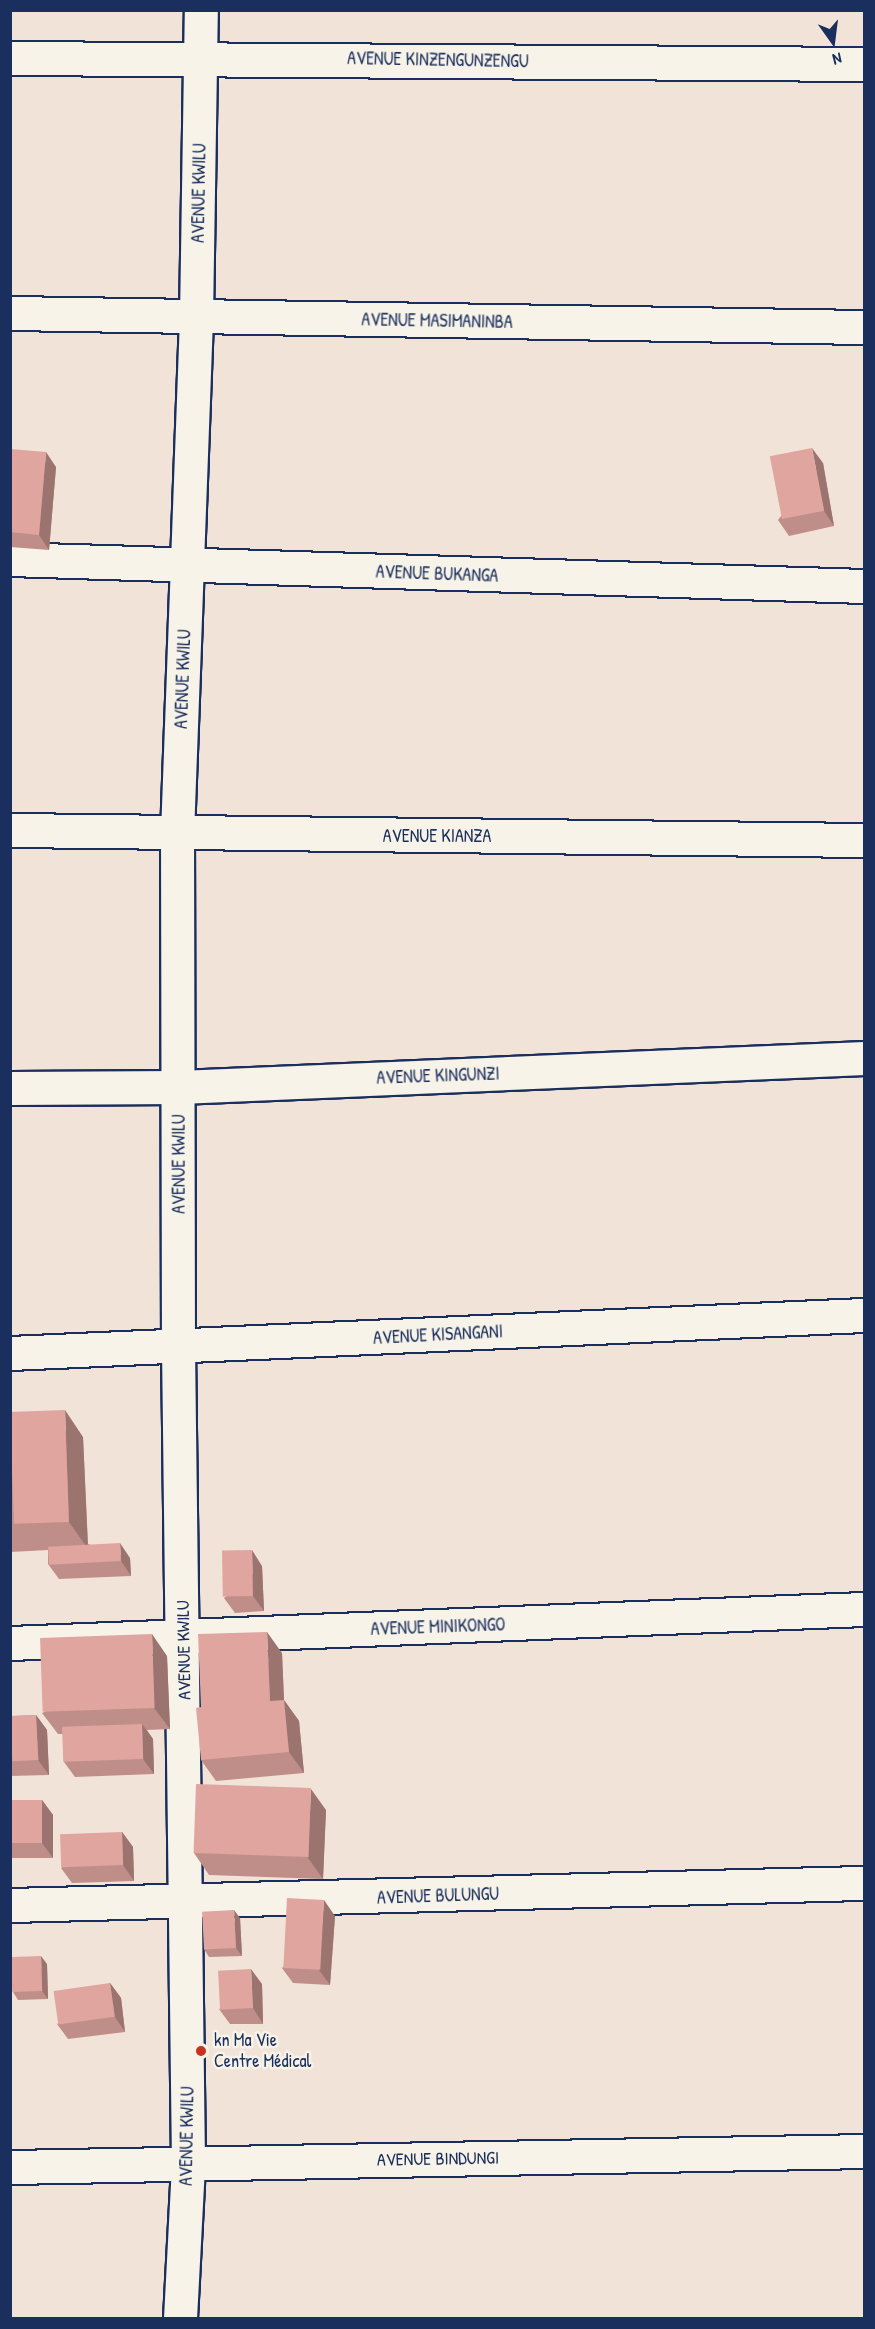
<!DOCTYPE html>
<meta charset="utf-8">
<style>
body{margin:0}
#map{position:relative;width:875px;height:2329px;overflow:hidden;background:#f2e3d9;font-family:"Patrick Hand",sans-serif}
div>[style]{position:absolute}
.roads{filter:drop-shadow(2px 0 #1b2f5e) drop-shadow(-2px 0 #1b2f5e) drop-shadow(0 2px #1b2f5e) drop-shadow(0 -2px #1b2f5e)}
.minor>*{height:33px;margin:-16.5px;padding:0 16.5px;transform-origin:16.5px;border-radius:16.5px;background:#f7f3e8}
.wall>*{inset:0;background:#c08e88}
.shaded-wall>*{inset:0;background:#9c746f}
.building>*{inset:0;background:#dfa59e;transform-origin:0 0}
.dots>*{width:16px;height:16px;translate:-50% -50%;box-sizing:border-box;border:3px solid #f7f3e8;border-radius:50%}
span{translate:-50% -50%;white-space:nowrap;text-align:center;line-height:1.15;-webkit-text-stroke:5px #f7f3e8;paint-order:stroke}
.street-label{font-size:18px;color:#1b2f5e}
.poi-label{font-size:18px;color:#1b2f5e}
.left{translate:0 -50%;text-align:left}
.frame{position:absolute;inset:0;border:12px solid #1b2f5e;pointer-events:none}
.north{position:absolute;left:803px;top:12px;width:60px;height:60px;-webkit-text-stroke:4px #f7f3e8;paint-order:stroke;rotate:166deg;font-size:16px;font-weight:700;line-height:24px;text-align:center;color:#1b2f5e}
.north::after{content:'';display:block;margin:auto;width:21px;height:27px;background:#1b2f5e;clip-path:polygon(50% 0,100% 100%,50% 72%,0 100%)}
</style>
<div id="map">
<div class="roads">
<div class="minor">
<i style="left:10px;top:58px;width:854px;rotate:0.4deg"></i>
<i style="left:10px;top:313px;width:854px;rotate:0.94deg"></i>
<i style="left:10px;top:559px;width:854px;rotate:1.81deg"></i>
<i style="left:10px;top:830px;width:854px;rotate:0.67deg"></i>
<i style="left:10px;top:1088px;width:169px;rotate:-0.3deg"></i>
<i style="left:179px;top:1087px;width:686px;rotate:-2.42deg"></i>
<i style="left:10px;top:1353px;width:855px;rotate:-2.55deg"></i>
<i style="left:10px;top:1643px;width:855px;rotate:-2.28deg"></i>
<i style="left:10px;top:1905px;width:854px;rotate:-1.48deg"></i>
<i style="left:10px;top:2167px;width:854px;rotate:-1.07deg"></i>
<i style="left:180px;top:2318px;width:154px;rotate:-87deg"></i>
<i style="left:188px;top:2164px;width:816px;rotate:-90.7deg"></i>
<i style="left:178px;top:1348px;width:514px;rotate:-90.11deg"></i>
<i style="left:177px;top:834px;width:516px;rotate:-87.89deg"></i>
<i style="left:196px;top:318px;width:308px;rotate:-89.1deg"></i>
</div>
</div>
<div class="wall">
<i style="clip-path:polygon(10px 449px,56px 467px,49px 550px,10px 547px)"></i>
<i style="clip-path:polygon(823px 463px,834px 526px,789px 536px,778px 520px)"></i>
<i style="clip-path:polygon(10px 1412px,83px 1437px,88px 1544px,130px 1558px,131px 1576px,59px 1579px,48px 1564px,48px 1550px,10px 1552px)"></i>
<i style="clip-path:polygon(262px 1566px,264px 1611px,235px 1613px,224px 1598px)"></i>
<i style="clip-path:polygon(282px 1653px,284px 1700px,299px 1721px,304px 1773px,216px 1781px,201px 1760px,201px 1707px)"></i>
<i style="clip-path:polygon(167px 1656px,170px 1729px,147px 1730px,153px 1739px,154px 1774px,75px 1777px,64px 1762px,63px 1734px,58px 1734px,42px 1713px)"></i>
<i style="clip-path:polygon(36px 1715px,47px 1730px,49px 1775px,10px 1776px,10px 1716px)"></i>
<i style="clip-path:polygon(42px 1800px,53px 1815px,53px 1858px,11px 1858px,12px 1892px,10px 1892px,10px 1802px)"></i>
<i style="clip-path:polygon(326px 1810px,323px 1879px,209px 1875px,194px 1853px)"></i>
<i style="clip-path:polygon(122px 1832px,133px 1847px,134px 1881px,72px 1883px,61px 1868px)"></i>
<i style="clip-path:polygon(335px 1916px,330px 1985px,293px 1983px,282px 1968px)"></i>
<i style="clip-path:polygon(240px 1918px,242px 1956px,209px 1957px,204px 1949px)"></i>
<i style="clip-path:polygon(47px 1964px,48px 1999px,18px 2000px,13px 1992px)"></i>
<i style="clip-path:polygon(110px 1983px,121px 1998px,125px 2032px,68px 2039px,57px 2024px)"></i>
<i style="clip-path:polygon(262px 1984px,263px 2024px,230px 2024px,219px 2009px)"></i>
</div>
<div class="shaded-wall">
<i style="clip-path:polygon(812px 448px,823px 463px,834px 526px,824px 511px)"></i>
<i style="clip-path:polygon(46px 452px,56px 467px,49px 550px,39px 535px)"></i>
<i style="clip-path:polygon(65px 1410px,83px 1437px,88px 1549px,69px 1522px)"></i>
<i style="clip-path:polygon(120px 1543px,130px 1558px,131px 1576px,121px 1561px)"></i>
<i style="clip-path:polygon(252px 1550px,262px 1566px,264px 1611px,253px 1596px)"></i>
<i style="clip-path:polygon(267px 1632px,282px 1653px,284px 1700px,299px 1721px,304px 1773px,289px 1752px,270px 1701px)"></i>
<i style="clip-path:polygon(152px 1634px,167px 1656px,170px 1729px,154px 1708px)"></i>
<i style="clip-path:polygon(36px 1715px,47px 1730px,49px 1775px,38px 1760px)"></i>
<i style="clip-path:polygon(142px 1724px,153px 1739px,154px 1774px,143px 1759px)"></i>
<i style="clip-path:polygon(311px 1789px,326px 1810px,323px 1879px,308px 1858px)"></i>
<i style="clip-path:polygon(42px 1800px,53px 1815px,53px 1858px,42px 1843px)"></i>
<i style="clip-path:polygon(122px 1832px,133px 1847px,134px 1881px,123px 1865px)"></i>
<i style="clip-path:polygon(10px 1857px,11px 1858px,12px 1892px,10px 1890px)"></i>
<i style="clip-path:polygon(324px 1900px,335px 1916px,330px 1985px,319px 1970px)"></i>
<i style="clip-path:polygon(234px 1910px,240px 1918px,242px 1956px,236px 1948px)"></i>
<i style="clip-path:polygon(41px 1956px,47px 1964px,48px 1999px,42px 1991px)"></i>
<i style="clip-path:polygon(251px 1969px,262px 1984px,263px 2024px,253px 2008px)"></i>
<i style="clip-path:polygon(110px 1983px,121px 1998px,125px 2032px,115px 2017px)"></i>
</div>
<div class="building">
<i style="left:812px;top:448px;width:64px;height:43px;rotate:79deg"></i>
<i style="clip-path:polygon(10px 449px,46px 452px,39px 535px,10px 532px)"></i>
<i style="left:65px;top:1410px;width:112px;height:55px;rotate:88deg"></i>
<i style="left:120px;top:1543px;width:18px;height:72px;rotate:87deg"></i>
<i style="left:252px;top:1550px;width:46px;height:30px;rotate:89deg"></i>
<i style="clip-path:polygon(267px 1632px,270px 1701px,284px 1700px,289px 1752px,201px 1760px,196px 1708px,201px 1707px,198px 1634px)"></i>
<i style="left:152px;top:1634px;width:74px;height:112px;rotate:88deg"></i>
<i style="left:36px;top:1715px;width:45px;height:26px;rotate:87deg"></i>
<i style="left:142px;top:1724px;width:35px;height:80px;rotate:88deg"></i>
<i style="left:196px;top:1784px;width:115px;height:69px;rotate:2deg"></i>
<i style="left:42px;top:1800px;width:43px;height:32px;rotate:90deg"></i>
<i style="left:122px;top:1832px;width:33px;height:62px;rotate:88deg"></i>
<i style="left:287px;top:1898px;width:37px;height:70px;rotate:3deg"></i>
<i style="left:234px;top:1910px;width:38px;height:32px;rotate:87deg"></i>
<i style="left:41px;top:1956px;width:35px;height:30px;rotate:88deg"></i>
<i style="left:251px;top:1969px;width:39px;height:33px;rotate:87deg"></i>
<i style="left:110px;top:1983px;width:34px;height:57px;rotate:82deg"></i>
</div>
<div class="dots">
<i style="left:201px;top:2051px;background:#c8321e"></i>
</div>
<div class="street-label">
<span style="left:438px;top:60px;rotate:1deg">AVENUE KINZENGUNZENGU</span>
<span style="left:199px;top:193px;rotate:-89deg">AVENUE KWILU</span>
<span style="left:437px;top:321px;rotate:1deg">AVENUE MASIMANINBA</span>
<span style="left:437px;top:574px;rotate:2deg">AVENUE BUKANGA</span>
<span style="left:183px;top:679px;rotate:-88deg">AVENUE KWILU</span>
<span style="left:437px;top:836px">AVENUE KIANZA</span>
<span style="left:438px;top:1076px;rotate:-2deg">AVENUE KINGUNZI</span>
<span style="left:179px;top:1164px;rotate:-90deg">AVENUE KWILU</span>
<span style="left:438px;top:1335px;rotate:-3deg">AVENUE KISANGANI</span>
<span style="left:438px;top:1627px;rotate:-2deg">AVENUE MINIKONGO</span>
<span style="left:184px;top:1650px;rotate:-91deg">AVENUE KWILU</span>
<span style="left:438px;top:1896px;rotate:-2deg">AVENUE BULUNGU</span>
<span style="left:187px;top:2136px;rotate:-89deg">AVENUE KWILU</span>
<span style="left:438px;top:2159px;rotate:-1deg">AVENUE BINDUNGI</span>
</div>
<div class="poi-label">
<span class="left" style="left:214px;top:2051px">kn Ma Vie<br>Centre Médical</span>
</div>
<div class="frame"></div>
<div class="north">N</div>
</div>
